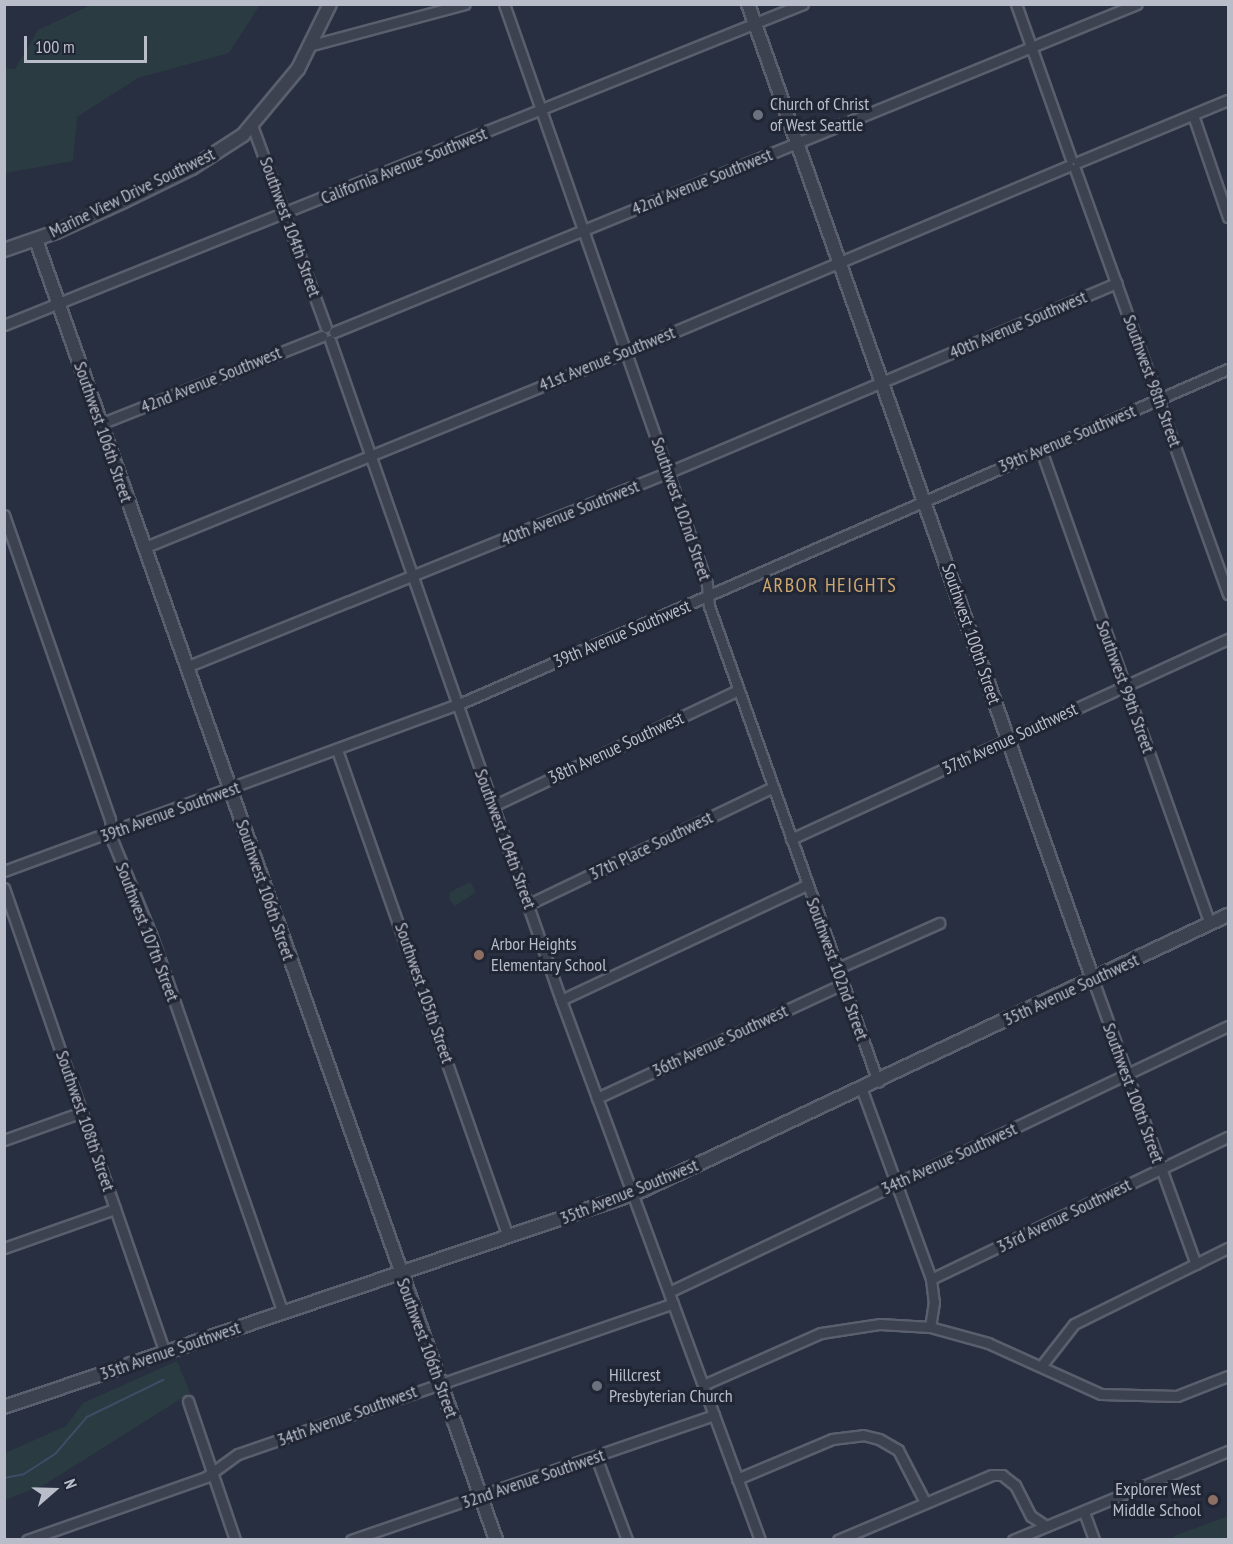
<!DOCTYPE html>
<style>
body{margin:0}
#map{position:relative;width:1233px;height:1544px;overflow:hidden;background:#282f40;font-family:"PT Sans Narrow",sans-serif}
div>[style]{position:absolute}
.green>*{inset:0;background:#2a3b41}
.stream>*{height:2px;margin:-1px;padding:0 1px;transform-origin:1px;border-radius:1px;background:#404b67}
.roads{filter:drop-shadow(2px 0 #5a5f6d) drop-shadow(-2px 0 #5a5f6d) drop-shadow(0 2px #5a5f6d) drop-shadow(0 -2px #5a5f6d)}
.minor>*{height:9px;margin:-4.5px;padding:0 4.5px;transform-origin:4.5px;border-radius:4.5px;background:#3c4250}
.tertiary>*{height:12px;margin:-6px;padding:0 6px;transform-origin:6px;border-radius:6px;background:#3c4250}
.dots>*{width:16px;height:16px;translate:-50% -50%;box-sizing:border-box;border:3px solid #212635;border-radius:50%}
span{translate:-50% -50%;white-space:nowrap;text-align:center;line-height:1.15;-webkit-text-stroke:6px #212635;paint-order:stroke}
.poi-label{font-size:18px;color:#b9bdca}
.left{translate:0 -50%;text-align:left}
.right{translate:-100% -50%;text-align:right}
.street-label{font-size:18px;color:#b9bdca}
.neighbourhood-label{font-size:20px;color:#cea771;letter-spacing:1.5px}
.frame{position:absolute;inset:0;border:6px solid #b9bdca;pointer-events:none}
.north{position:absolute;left:24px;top:1460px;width:60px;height:60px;-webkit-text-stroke:4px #212635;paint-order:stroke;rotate:70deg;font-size:16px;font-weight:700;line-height:24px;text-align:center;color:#b9bdca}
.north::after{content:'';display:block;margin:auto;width:21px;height:27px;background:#b9bdca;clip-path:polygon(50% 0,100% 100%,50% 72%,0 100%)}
.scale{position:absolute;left:24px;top:36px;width:123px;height:27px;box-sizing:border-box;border:3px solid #b9bdca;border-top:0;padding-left:8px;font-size:18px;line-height:21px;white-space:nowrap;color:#b9bdca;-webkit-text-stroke:4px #212635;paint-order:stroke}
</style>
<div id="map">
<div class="green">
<i style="clip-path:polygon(93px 4px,260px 5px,229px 53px,138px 78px,77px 117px,73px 161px,5px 173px,5px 68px,15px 69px,38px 30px)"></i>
<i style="clip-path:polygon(470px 882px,476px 892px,455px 906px,449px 899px,450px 892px)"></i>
<i style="clip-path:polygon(177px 1361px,190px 1393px,44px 1485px,5px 1500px,5px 1453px,66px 1426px,83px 1403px)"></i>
<i style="clip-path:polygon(1228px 1516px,1228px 1539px,1174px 1539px,1174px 1536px)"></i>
</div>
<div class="stream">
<i style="left:4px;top:1478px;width:20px;rotate:-11deg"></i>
<i style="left:24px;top:1474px;width:38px;rotate:-33deg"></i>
<i style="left:56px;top:1453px;width:48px;rotate:-49.3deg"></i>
<i style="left:87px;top:1417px;width:85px;rotate:-26deg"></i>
</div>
<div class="roads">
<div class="minor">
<i style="left:504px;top:4px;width:614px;rotate:70.71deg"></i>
<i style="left:707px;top:584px;width:22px;rotate:85deg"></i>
<i style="left:709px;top:606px;width:505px;rotate:70.45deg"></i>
<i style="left:1016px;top:4px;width:164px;rotate:70.5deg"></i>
<i style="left:312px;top:45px;width:158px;rotate:-15deg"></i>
<i style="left:1193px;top:115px;width:108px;rotate:71.1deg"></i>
<i style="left:253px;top:128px;width:212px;rotate:69.9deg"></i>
<i style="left:1078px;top:162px;width:162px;rotate:-22.5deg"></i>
<i style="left:1075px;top:169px;width:452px;rotate:70.2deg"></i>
<i style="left:4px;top:325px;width:861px;rotate:-21.89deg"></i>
<i style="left:334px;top:332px;width:867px;rotate:-22.22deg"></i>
<i style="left:330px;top:340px;width:699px;rotate:70.71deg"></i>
<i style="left:561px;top:1000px;width:576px;rotate:69.77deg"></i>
<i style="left:100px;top:424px;width:239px;rotate:-21.6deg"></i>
<i style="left:1041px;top:450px;width:503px;rotate:70.38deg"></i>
<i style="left:4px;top:515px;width:322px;rotate:70.8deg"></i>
<i style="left:110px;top:819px;width:23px;rotate:83deg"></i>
<i style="left:113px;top:842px;width:100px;rotate:67.6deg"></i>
<i style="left:151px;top:934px;width:401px;rotate:70.8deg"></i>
<i style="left:143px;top:548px;width:521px;rotate:-22.09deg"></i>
<i style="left:626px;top:352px;width:480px;rotate:-22.8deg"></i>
<i style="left:186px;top:667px;width:521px;rotate:-21.99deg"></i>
<i style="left:669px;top:472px;width:486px;rotate:-22.9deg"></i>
<i style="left:337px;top:750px;width:516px;rotate:70.65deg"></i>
<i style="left:493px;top:806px;width:271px;rotate:-25.3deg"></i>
<i style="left:791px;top:839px;width:481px;rotate:-24.6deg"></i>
<i style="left:4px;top:871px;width:485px;rotate:-20.2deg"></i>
<i style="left:459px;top:704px;width:839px;rotate:-23.54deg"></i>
<i style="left:4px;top:888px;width:492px;rotate:70.9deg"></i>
<i style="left:529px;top:904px;width:271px;rotate:-25.6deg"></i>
<i style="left:838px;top:968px;width:111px;rotate:-24deg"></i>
<i style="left:1093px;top:980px;width:302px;rotate:70.1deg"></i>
<i style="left:561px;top:1000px;width:272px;rotate:-25.1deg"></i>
<i style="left:862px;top:1090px;width:201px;rotate:69.9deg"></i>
<i style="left:931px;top:1279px;width:23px;rotate:83deg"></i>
<i style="left:934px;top:1302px;width:25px;rotate:99deg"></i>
<i style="left:597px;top:1098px;width:271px;rotate:-24.9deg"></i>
<i style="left:4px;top:1140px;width:83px;rotate:-19.7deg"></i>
<i style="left:4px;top:1248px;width:118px;rotate:-19.4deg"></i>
<i style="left:931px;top:1279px;width:329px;rotate:-25.6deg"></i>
<i style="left:669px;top:1292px;width:619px;rotate:-25.45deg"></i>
<i style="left:1042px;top:1365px;width:52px;rotate:-52deg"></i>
<i style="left:1074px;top:1324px;width:172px;rotate:-26.3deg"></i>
<i style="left:703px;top:1385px;width:129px;rotate:-23.8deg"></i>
<i style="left:821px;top:1333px;width:60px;rotate:-8.7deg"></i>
<i style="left:880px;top:1324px;width:50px;rotate:3.4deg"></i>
<i style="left:930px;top:1327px;width:60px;rotate:15.4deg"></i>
<i style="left:988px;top:1343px;width:124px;rotate:24.3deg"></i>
<i style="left:1101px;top:1394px;width:76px;rotate:1.5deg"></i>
<i style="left:1177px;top:1396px;width:55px;rotate:-21.4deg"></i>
<i style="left:188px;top:1401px;width:147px;rotate:71.3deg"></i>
<i style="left:596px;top:1457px;width:89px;rotate:69.5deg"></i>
<i style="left:737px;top:1479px;width:103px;rotate:-22.8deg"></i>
<i style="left:832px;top:1439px;width:31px;rotate:-7deg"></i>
<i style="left:863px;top:1435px;width:16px;rotate:14deg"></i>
<i style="left:879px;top:1439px;width:22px;rotate:30deg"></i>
<i style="left:898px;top:1450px;width:59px;rotate:62.6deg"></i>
<i style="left:1084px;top:1512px;width:30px;rotate:70deg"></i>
<i style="left:27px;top:1540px;width:190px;rotate:-19.4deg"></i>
<i style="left:206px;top:1477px;width:39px;rotate:-36deg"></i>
<i style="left:238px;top:1454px;width:460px;rotate:-19.1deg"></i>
<i style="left:351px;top:1540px;width:384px;rotate:-19deg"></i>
<i style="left:838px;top:1540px;width:167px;rotate:-22.9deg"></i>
<i style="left:992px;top:1475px;width:10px"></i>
<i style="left:1002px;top:1475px;width:16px;rotate:38deg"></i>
<i style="left:1015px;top:1485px;width:35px;rotate:63deg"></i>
<i style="left:1031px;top:1516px;width:18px;rotate:34deg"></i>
<i style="left:1013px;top:1540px;width:233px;rotate:-22.5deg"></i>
</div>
<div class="tertiary">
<i style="left:748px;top:4px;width:1035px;rotate:70.53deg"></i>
<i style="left:36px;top:240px;width:1379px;rotate:70.51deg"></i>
<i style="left:4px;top:250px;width:55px;rotate:-19.1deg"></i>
<i style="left:56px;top:232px;width:72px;rotate:-24.4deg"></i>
<i style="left:122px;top:202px;width:78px;rotate:-25.9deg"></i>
<i style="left:192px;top:168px;width:61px;rotate:-32.9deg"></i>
<i style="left:243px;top:135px;width:86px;rotate:-50.2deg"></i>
<i style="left:298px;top:69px;width:72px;rotate:-63.8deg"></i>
<i style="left:4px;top:1407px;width:670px;rotate:-18.71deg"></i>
<i style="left:639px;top:1192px;width:651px;rotate:-25.19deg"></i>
</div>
</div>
<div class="dots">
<i style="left:758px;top:115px;background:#6b7280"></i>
<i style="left:479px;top:955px;background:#8d6e63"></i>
<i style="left:597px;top:1386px;background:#6b7280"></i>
<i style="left:1213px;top:1500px;background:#8d6e63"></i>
</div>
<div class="poi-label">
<span class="left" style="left:770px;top:115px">Church of Christ<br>of West Seattle</span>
<span class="left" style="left:491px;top:955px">Arbor Heights<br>Elementary School</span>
<span class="left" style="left:609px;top:1386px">Hillcrest<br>Presbyterian Church</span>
<span class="right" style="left:1201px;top:1500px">Explorer West<br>Middle School</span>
</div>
<div class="street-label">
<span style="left:404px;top:166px;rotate:-22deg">California Avenue Southwest</span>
<span style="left:702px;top:182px;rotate:-22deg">42nd Avenue Southwest</span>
<span style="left:132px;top:193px;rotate:-26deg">Marine View Drive Southwest</span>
<span style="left:290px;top:227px;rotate:70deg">Southwest 104th Street</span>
<span style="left:1018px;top:325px;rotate:-23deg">40th Avenue Southwest</span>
<span style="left:607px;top:359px;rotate:-22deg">41st Avenue Southwest</span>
<span style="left:211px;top:380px;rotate:-22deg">42nd Avenue Southwest</span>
<span style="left:1152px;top:381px;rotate:70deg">Southwest 98th Street</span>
<span style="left:103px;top:432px;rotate:71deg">Southwest 106th Street</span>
<span style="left:1067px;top:439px;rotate:-23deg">39th Avenue Southwest</span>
<span style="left:681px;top:509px;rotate:71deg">Southwest 102nd Street</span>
<span style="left:570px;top:513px;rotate:-22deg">40th Avenue Southwest</span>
<span style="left:622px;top:634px;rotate:-23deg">39th Avenue Southwest</span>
<span style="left:971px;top:634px;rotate:71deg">Southwest 100th Street</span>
<span style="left:1125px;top:687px;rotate:70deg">Southwest 99th Street</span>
<span style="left:1010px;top:739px;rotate:-25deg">37th Avenue Southwest</span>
<span style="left:616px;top:748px;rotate:-25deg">38th Avenue Southwest</span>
<span style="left:170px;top:812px;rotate:-20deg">39th Avenue Southwest</span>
<span style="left:505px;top:839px;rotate:70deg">Southwest 104th Street</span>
<span style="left:651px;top:846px;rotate:-26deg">37th Place Southwest</span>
<span style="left:265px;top:890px;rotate:71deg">Southwest 106th Street</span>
<span style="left:147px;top:932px;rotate:69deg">Southwest 107th Street</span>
<span style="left:837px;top:969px;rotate:70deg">Southwest 102nd Street</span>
<span style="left:1071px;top:990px;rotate:-25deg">35th Avenue Southwest</span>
<span style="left:424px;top:993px;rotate:71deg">Southwest 105th Street</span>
<span style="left:720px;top:1041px;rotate:-25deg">36th Avenue Southwest</span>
<span style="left:1133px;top:1093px;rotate:70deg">Southwest 100th Street</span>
<span style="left:85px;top:1121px;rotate:71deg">Southwest 108th Street</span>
<span style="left:949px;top:1159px;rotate:-25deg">34th Avenue Southwest</span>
<span style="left:629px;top:1192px;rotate:-22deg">35th Avenue Southwest</span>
<span style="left:1064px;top:1216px;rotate:-26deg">33rd Avenue Southwest</span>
<span style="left:427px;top:1348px;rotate:70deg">Southwest 106th Street</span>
<span style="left:170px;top:1351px;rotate:-19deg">35th Avenue Southwest</span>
<span style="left:347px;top:1416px;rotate:-20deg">34th Avenue Southwest</span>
<span style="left:533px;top:1479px;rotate:-19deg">32nd Avenue Southwest</span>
</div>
<div class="neighbourhood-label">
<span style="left:830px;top:585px">ARBOR HEIGHTS</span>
</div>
<div class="frame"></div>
<div class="north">N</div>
<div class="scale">100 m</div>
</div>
